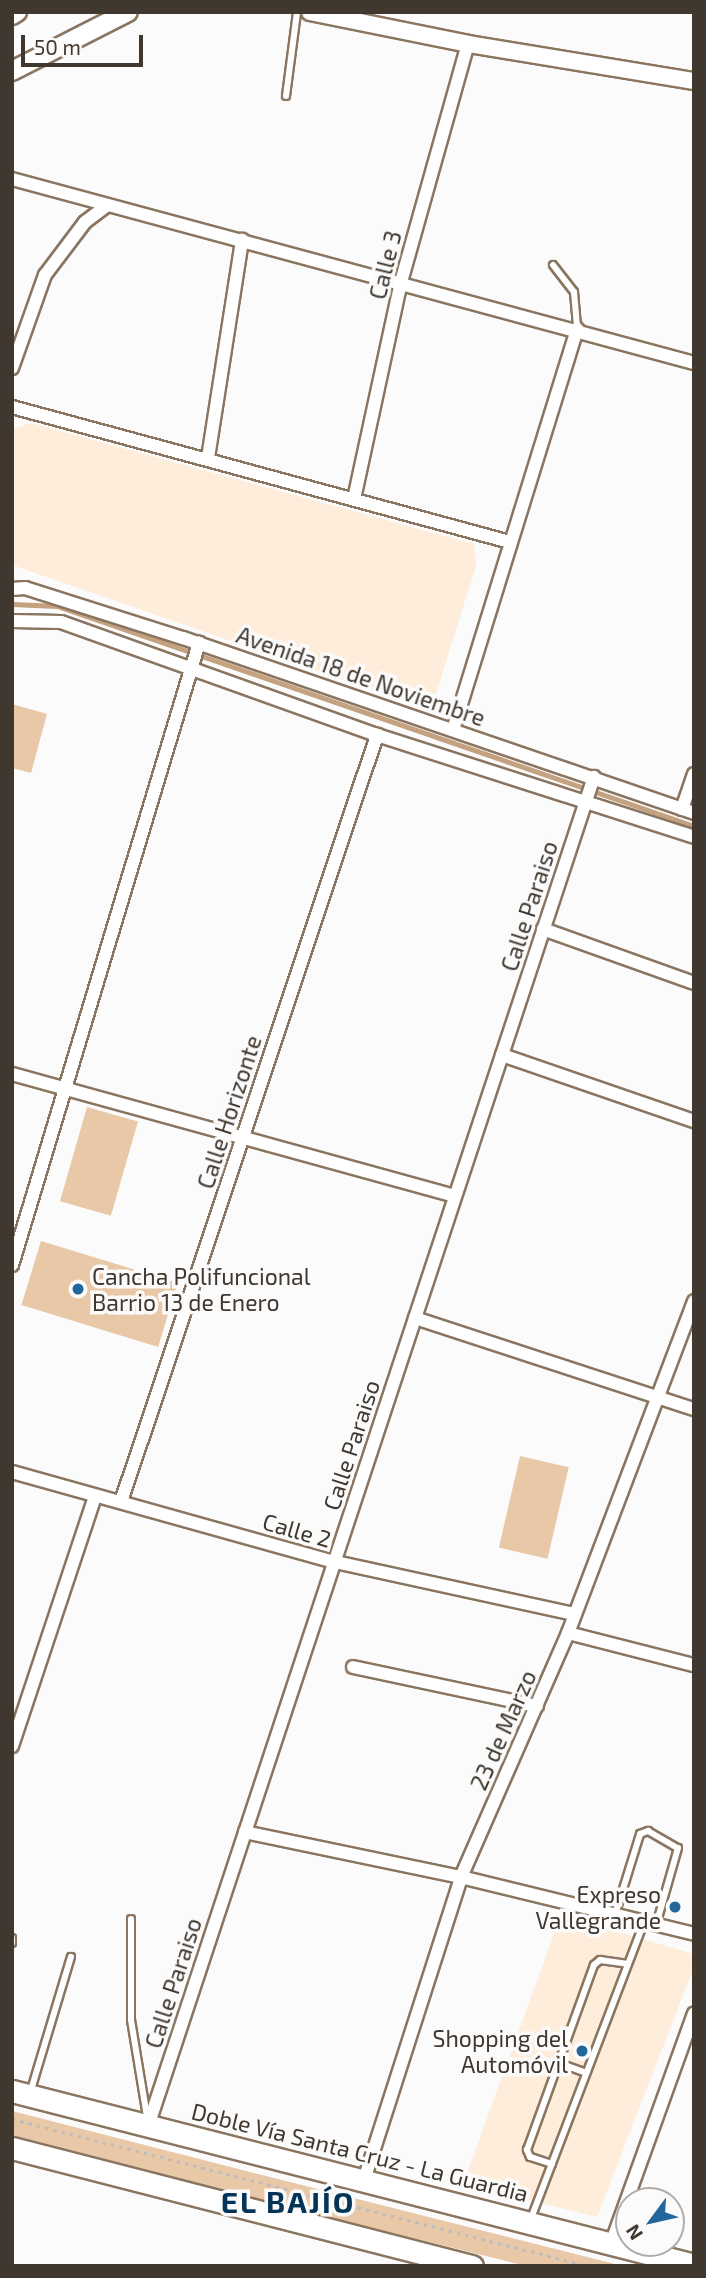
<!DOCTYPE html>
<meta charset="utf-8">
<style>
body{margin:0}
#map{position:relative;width:706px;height:2278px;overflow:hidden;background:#fbfbfb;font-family:"Exo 2",sans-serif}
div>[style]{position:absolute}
.built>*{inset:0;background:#ffeddb}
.green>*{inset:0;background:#e9c8a7;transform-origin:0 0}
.stream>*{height:5px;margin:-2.5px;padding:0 2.5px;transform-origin:2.5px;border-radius:2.5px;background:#c4a280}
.path>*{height:2.5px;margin-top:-1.25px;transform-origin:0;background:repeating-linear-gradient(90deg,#bfbcb9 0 3.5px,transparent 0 8.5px)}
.roads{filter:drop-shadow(2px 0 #8a7560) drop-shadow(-2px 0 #8a7560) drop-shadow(0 2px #8a7560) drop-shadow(0 -2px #8a7560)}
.service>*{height:6px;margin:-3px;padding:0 3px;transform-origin:3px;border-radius:3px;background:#fff}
.minor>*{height:12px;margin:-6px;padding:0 6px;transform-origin:6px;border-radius:6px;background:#fff}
.tertiary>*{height:16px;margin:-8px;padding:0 8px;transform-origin:8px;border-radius:8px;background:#fff}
.secondary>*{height:18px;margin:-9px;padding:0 9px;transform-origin:9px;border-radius:9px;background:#fff}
.trunk>*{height:21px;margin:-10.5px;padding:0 10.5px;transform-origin:10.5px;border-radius:10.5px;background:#fff}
.dots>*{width:19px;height:19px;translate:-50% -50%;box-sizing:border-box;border:4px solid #fbfbfb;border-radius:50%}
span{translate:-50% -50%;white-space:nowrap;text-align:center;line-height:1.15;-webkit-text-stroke:7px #fbfbfb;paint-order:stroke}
.street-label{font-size:23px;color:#40372e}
.poi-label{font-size:23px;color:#40372e}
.left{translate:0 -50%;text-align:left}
.right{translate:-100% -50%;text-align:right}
.district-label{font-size:30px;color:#043559;font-weight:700;letter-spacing:2px}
.frame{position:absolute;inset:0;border:14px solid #40372e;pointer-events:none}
.north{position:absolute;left:615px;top:2187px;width:70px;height:70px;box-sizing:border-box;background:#fbfbfb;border:2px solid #b0ada9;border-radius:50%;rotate:237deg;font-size:19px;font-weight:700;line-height:28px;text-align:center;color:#40372e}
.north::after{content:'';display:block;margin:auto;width:24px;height:32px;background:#23669b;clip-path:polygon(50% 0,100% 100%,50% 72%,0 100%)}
.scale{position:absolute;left:21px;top:35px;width:122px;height:32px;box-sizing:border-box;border:4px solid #40372e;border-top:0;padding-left:9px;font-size:21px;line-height:24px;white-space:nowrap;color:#40372e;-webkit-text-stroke:5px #fbfbfb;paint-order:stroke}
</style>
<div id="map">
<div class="built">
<i style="clip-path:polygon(31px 423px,474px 544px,476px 566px,434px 700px,420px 704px,381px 693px,12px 565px,12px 429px)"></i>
<i style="clip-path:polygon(561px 1915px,694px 1954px,694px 1967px,597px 2217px,463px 2184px)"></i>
</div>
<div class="green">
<i style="clip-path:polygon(12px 704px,47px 714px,31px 773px,12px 768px)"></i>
<i style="left:87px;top:1107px;width:53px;height:98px;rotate:16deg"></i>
<i style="left:41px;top:1241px;width:143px;height:67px;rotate:17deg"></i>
<i style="left:520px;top:1456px;width:50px;height:94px;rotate:13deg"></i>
<i style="clip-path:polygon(12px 2111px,270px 2177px,623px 2266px,526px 2266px,301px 2210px,12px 2135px)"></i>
</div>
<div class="stream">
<i style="left:12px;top:604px;width:45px;rotate:2.5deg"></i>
<i style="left:57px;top:606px;width:674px;rotate:19.05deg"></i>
</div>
<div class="path">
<i style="left:12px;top:2119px;width:594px;rotate:14.32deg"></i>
</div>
<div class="roads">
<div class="service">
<i style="left:286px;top:96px;width:85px;rotate:-82.5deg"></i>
<i style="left:553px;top:265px;width:34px;rotate:52deg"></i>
<i style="left:574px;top:292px;width:37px;rotate:85deg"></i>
<i style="left:615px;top:1915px;width:85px;rotate:-72.8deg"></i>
<i style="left:640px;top:1834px;width:9px;rotate:-21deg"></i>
<i style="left:648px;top:1831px;width:34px;rotate:30deg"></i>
<i style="left:678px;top:1848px;width:80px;rotate:105.9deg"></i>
<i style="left:131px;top:1919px;width:101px;rotate:90deg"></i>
<i style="left:131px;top:2020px;width:98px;rotate:80.6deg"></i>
<i style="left:12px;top:1938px;width:5px;rotate:90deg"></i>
<i style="left:559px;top:2063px;width:29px;rotate:20deg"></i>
<i style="left:31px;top:2090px;width:139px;rotate:-73.3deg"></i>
<i style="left:552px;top:2164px;width:23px;rotate:-162deg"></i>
<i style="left:530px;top:2157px;width:8px;rotate:-113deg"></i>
<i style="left:527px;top:2150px;width:197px;rotate:-70.1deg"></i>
<i style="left:594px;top:1965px;width:8px;rotate:-40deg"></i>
<i style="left:600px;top:1960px;width:28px;rotate:8deg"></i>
<i style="left:530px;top:2221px;width:320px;rotate:-69.1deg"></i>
</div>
<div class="minor">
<i style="left:12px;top:179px;width:706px;rotate:15.1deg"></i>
<i style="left:12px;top:368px;width:99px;rotate:-70.5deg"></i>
<i style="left:45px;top:275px;width:66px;rotate:-53deg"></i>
<i style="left:85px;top:222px;width:25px;rotate:-37deg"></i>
<i style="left:12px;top:407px;width:516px;rotate:15.17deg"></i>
<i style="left:208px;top:458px;width:221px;rotate:-81.1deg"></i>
<i style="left:354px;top:499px;width:222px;rotate:-77.8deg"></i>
<i style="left:401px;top:282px;width:247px;rotate:-74.3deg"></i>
<i style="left:12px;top:589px;width:13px;rotate:-4deg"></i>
<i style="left:25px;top:588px;width:166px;rotate:17.6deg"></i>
<i style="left:183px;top:638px;width:540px;rotate:18.9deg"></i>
<i style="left:12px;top:621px;width:49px;rotate:1.2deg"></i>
<i style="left:61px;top:622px;width:336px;rotate:19.7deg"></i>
<i style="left:377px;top:735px;width:333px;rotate:17.8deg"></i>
<i style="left:453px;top:730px;width:420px;rotate:-72.8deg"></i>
<i style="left:682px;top:809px;width:37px;rotate:-71deg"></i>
<i style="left:543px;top:929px;width:160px;rotate:19.7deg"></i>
<i style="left:502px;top:1055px;width:203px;rotate:19deg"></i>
<i style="left:12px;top:1074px;width:459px;rotate:15.4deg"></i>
<i style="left:12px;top:1265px;width:650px;rotate:-73.27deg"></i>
<i style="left:415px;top:1318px;width:293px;rotate:18.1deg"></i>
<i style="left:12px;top:1472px;width:335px;rotate:15.6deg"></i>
<i style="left:335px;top:1562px;width:245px;rotate:12.3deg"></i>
<i style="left:121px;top:1502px;width:809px;rotate:-71.54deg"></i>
<i style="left:568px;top:1633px;width:130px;rotate:14.3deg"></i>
<i style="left:353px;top:1667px;width:188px;rotate:12deg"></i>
<i style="left:12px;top:1746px;width:263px;rotate:-71.6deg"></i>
<i style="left:245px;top:1832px;width:221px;rotate:11.8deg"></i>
<i style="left:461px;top:1877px;width:240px;rotate:13.7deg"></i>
<i style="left:148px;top:2126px;width:1421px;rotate:-71.71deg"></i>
<i style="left:364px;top:2180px;width:318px;rotate:-72.2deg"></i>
<i style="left:461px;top:1877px;width:266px;rotate:-66.3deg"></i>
<i style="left:568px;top:1633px;width:355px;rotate:-69.2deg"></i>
<i style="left:611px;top:2244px;width:245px;rotate:-70.2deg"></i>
</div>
<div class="tertiary">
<i style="left:310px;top:12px;width:161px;rotate:11.4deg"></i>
<i style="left:468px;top:44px;width:229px;rotate:9.3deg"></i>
</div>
<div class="secondary">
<i style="left:12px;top:15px;width:6px;rotate:-31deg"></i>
<i style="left:12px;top:71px;width:130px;rotate:-27deg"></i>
</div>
<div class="trunk">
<i style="left:12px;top:2091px;width:704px;rotate:14.31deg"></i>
<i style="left:12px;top:2148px;width:475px;rotate:14.4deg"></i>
</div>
</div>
<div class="dots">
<i style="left:78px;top:1289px;background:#23669b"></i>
<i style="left:675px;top:1907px;background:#23669b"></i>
<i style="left:582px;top:2051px;background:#23669b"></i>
</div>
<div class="street-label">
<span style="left:385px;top:265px;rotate:-76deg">Calle 3</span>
<span style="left:361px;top:676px;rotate:19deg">Avenida 18 de Noviembre</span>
<span style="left:529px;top:906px;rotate:-72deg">Calle Paraiso</span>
<span style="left:229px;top:1112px;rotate:-72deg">Calle Horizonte</span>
<span style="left:351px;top:1445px;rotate:-72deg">Calle Paraiso</span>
<span style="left:297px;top:1530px;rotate:16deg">Calle 2</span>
<span style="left:503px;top:1730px;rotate:-66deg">23 de Marzo</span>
<span style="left:173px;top:1983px;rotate:-72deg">Calle Paraiso</span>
<span style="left:360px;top:2152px;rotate:14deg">Doble Vía Santa Cruz - La Guardia</span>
</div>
<div class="poi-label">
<span class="left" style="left:92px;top:1289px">Cancha Polifuncional<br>Barrio 13 de Enero</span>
<span class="right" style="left:661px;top:1907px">Expreso<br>Vallegrande</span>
<span class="right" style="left:568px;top:2051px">Shopping del<br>Automóvil</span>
</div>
<div class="district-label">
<span style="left:288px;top:2201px">EL BAJÍO</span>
</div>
<div class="frame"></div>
<div class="north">N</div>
<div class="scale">50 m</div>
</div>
